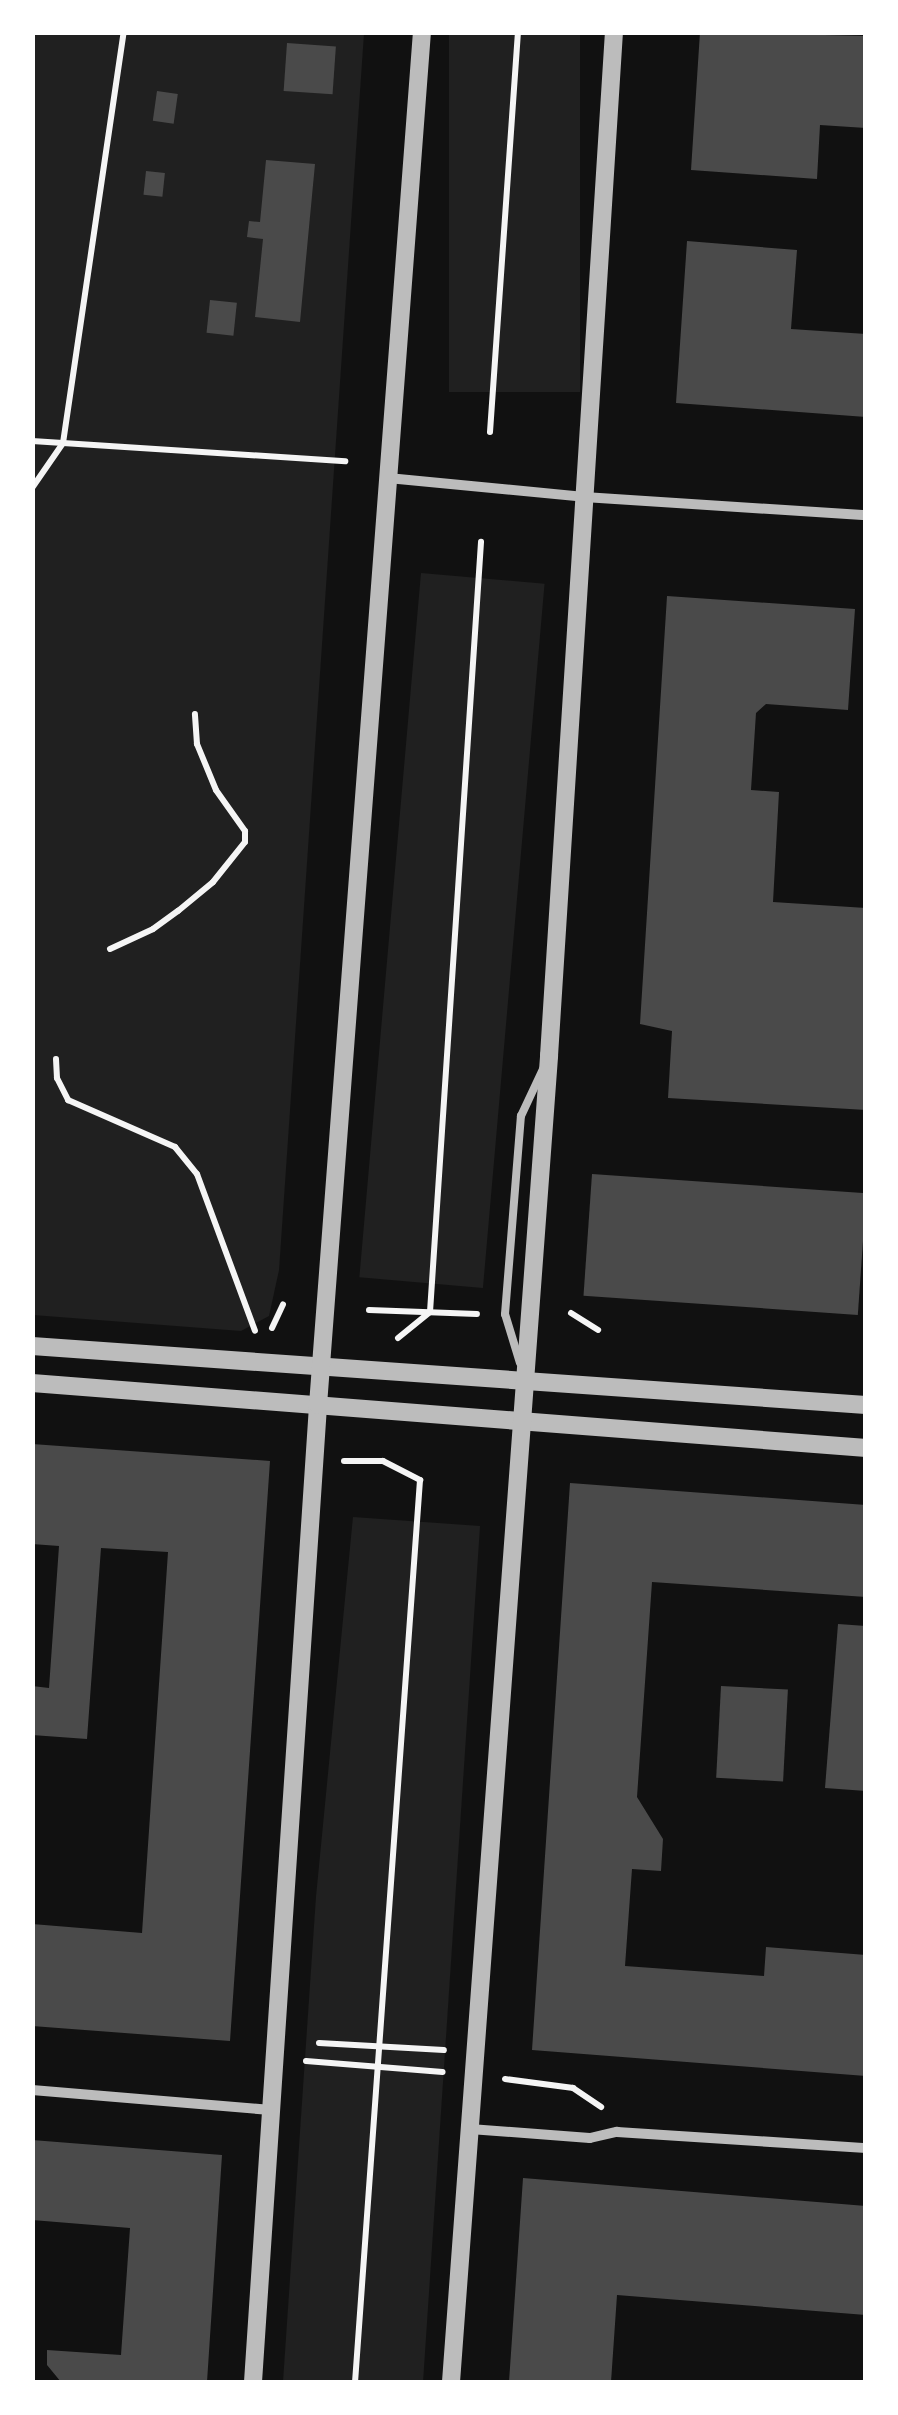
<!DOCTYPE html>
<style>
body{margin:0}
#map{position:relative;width:898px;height:2415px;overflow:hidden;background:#111;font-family:Ubuntu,sans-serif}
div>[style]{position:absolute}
.green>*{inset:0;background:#202020;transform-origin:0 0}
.building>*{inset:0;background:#4a4a4a;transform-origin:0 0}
.path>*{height:6px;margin:-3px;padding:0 3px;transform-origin:3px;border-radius:3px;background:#f5f5f5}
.service>*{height:8px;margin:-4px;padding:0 4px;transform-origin:4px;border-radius:4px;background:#bcbcbc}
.minor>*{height:10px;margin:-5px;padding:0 5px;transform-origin:5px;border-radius:5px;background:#bcbcbc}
.tertiary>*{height:18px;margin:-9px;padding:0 9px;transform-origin:9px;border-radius:9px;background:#bcbcbc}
span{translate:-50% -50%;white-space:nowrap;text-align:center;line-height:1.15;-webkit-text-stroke:10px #fff;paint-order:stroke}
.frame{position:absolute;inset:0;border:35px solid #fff;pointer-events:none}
</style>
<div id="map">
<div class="green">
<i style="clip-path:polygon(32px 33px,364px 33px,279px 1270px,269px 1316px,241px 1331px,33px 1315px)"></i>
<i style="left:449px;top:33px;width:131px;height:359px"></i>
<i style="left:421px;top:573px;width:124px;height:707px;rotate:5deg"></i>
<i style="clip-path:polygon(353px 1517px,480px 1526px,423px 2382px,283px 2382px,316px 1897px)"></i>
</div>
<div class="building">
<i style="clip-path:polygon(700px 32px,866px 36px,866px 128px,820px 125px,817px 179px,691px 170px)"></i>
<i style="left:287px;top:43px;width:49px;height:48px;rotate:4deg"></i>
<i style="left:157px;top:91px;width:21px;height:30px;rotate:8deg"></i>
<i style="clip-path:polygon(266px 160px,315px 164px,300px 322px,255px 317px,263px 239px,247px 237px,249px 221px,260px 222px)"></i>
<i style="left:146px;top:171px;width:19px;height:24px;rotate:6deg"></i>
<i style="clip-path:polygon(687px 241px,797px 250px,791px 329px,866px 334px,866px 417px,676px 403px)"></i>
<i style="left:210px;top:300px;width:27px;height:33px;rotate:6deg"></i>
<i style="clip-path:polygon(667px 596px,855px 609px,848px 710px,766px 704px,756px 713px,751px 790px,779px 792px,773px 902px,866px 908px,866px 1110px,668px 1098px,672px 1031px,640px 1024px)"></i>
<i style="left:592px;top:1174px;width:275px;height:122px;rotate:4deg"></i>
<i style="clip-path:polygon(32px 1444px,270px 1461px,230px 2041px,32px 2026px,32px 1924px,142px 1933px,168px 1552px,101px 1548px,87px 1739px,32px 1735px,32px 1686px,49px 1688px,59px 1546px,32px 1544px)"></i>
<i style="clip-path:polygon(570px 1483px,866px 1505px,866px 1597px,652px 1582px,637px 1797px,663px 1839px,661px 1871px,632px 1869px,625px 1966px,764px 1976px,766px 1947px,866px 1955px,866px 2076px,532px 2050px)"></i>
<i style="clip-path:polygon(838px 1624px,866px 1626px,866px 1791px,825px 1788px)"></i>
<i style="left:721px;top:1686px;width:67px;height:92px;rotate:3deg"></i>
<i style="clip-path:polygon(32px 2140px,222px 2155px,207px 2382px,61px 2382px,47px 2365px,47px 2350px,121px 2355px,130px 2228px,32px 2220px)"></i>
<i style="clip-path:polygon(523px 2178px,866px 2206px,866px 2315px,617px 2295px,611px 2382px,509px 2382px)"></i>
</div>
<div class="path">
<i style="left:490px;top:432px;width:401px;rotate:-86deg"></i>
<i style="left:32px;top:441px;width:314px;rotate:3.7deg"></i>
<i style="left:32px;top:488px;width:55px;rotate:-55.4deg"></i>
<i style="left:63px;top:443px;width:416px;rotate:-81.6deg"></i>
<i style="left:110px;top:949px;width:47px;rotate:-24.9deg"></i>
<i style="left:153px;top:929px;width:31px;rotate:-36deg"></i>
<i style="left:178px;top:911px;width:45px;rotate:-39.6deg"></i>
<i style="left:213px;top:882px;width:51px;rotate:-51.3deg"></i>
<i style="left:245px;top:842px;width:11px;rotate:-90deg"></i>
<i style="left:245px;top:831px;width:50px;rotate:-125.3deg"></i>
<i style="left:216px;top:790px;width:50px;rotate:-112.4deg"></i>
<i style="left:197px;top:744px;width:30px;rotate:-94deg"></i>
<i style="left:56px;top:1059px;width:19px;rotate:87deg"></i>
<i style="left:57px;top:1078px;width:25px;rotate:63deg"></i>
<i style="left:68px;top:1100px;width:117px;rotate:23.7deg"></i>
<i style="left:175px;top:1147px;width:35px;rotate:51deg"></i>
<i style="left:197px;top:1174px;width:167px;rotate:69.7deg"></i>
<i style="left:369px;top:1310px;width:108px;rotate:2.1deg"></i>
<i style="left:571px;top:1313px;width:32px;rotate:32deg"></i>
<i style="left:272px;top:1328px;width:26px;rotate:-65deg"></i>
<i style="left:398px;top:1338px;width:41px;rotate:-39.1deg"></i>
<i style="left:430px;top:1312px;width:772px;rotate:-86.21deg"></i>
<i style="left:344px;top:1461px;width:39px"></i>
<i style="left:383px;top:1461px;width:42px;rotate:27.2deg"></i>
<i style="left:420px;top:1480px;width:904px;rotate:94.12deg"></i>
<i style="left:319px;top:2043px;width:125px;rotate:3.2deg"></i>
<i style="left:306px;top:2061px;width:137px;rotate:4.6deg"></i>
<i style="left:505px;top:2079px;width:69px;rotate:7.5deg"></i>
<i style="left:573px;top:2088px;width:34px;rotate:34deg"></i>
</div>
<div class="service">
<i style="left:520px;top:1363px;width:51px;rotate:-107deg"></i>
<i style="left:505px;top:1314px;width:199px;rotate:-85.4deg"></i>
<i style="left:521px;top:1116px;width:52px;rotate:-64.9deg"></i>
</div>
<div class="minor">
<i style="left:388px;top:478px;width:197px;rotate:5.5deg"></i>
<i style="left:584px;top:497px;width:283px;rotate:3.7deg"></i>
<i style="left:32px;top:2090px;width:240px;rotate:4.8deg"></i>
<i style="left:470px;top:2129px;width:120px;rotate:4.3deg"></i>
<i style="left:590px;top:2138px;width:28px;rotate:-13deg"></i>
<i style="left:617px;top:2132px;width:250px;rotate:3.7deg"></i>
</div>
<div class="tertiary">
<i style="left:32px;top:1346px;width:836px;rotate:4.05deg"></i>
<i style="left:32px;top:1383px;width:837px;rotate:4.46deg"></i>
<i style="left:253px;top:2382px;width:979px;rotate:-86.19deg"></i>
<i style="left:318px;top:1405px;width:1377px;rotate:-85.67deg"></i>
<i style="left:451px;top:2382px;width:1330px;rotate:-85.77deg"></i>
<i style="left:549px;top:1056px;width:1026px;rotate:-86.37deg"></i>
</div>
<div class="frame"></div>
</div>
